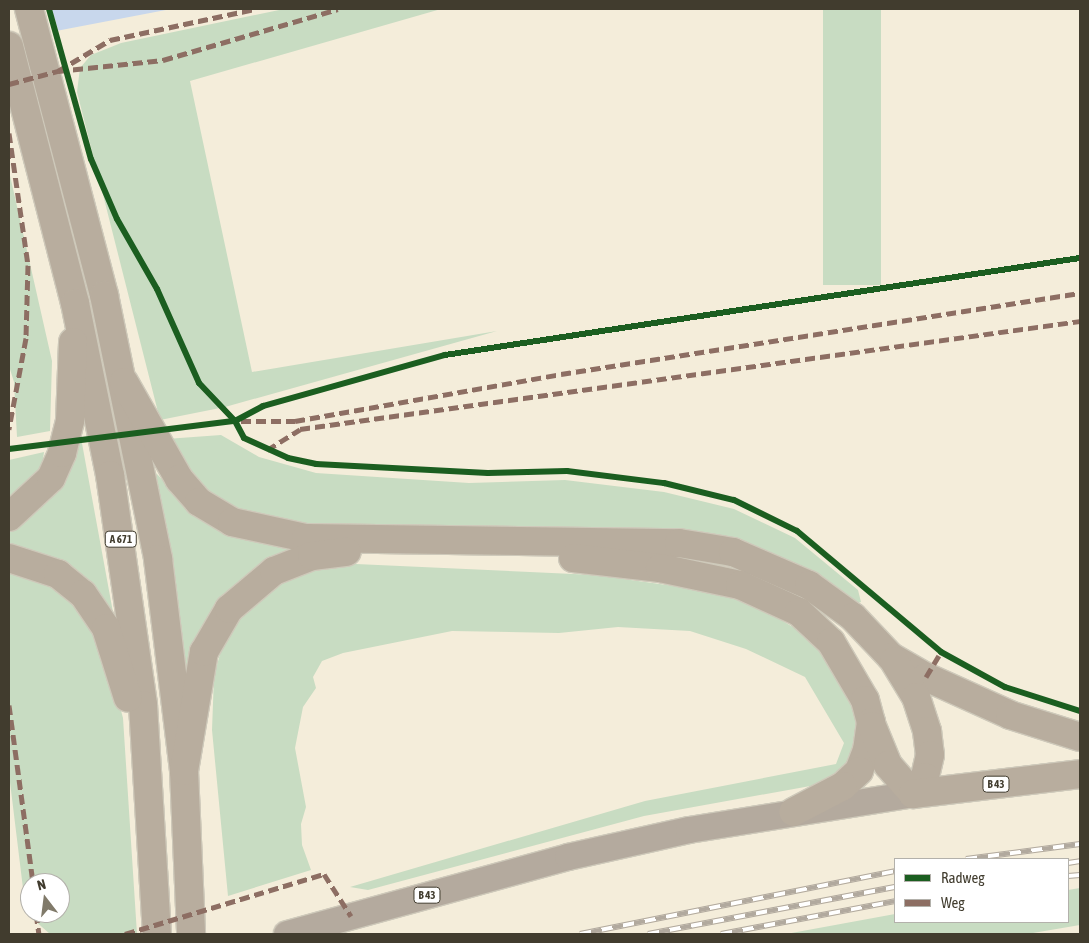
<!DOCTYPE html>
<style>
body{margin:0}
#map{position:relative;width:1089px;height:943px;overflow:hidden;background:#f4edda;font-family:"Asap Condensed",sans-serif}
div>[style]{position:absolute}
.green>*{inset:0;background:#c8dcc2;transform-origin:0 0}
.water>*{inset:0;background:#c8d7ec}
.pier>*{inset:0;background:#f4edda}
.roads{filter:drop-shadow(1px 0 #cec9ba) drop-shadow(-1px 0 #cec9ba) drop-shadow(0 1px #cec9ba) drop-shadow(0 -1px #cec9ba)}
.primary>*{height:26px;margin:-13px;padding:0 13px;transform-origin:13px;border-radius:13px;background:#b4aa9e}
.highway>*{height:28px;margin:-14px;padding:0 14px;transform-origin:14px;border-radius:14px;background:#b8ad9e}
.rail>*{height:5.5px;margin-top:-2.75px;transform-origin:0;background:repeating-linear-gradient(90deg,#fff 0 11px,#b1a99e 0 22px);box-sizing:border-box;border-block:1px solid #b1a99e}
.quiet>*{height:5px;margin-top:-2.5px;transform-origin:0;background:repeating-linear-gradient(90deg,#8d6e63 0 10px,transparent 0 15px)}
.cycleway>*{height:6px;margin:-3px;padding:0 3px;transform-origin:3px;border-radius:3px;background:#1b5e20}
span{translate:-50% -50%;white-space:nowrap;text-align:center;line-height:1.15;-webkit-text-stroke:4px #fff;paint-order:stroke}
.shield-label span{padding:1px 4px;background:#fff;border:1px solid;border-radius:4px;-webkit-text-stroke-width:0}
.shield-label{font-size:11px;color:#413c2e;font-weight:700}
.frame{position:absolute;inset:0;border:10px solid #413c2e;pointer-events:none}
.legend{position:absolute;left:894px;top:858px;width:175px;height:65px;box-sizing:border-box;background:#fff;border:1px solid #b3b1ab;margin:0;padding:6px 9px;list-style:none;font-size:15px;color:#413c2e}
.legend li{display:flex;align-items:center;gap:10px;height:25px}
.legend b{width:25px;border:1px solid #b3b1ab}
.north{position:absolute;left:20px;top:873px;width:50px;height:50px;box-sizing:border-box;background:#fff;border:1px solid #b3b1ab;border-radius:50%;rotate:345deg;font-size:14px;font-weight:700;line-height:20px;text-align:center;color:#413c2e}
.north::after{content:'';display:block;margin:auto;width:18px;height:22px;background:#807a6a;clip-path:polygon(50% 0,100% 100%,50% 72%,0 100%)}
</style>
<div id="map">
<div class="green">
<i style="clip-path:polygon(284px 9px,441px 9px,190px 81px,252px 372px,497px 331px,225px 407px,160px 420px,77px 92px,80px 68px,91px 55px,121px 43px)"></i>
<i style="left:823px;top:9px;width:58px;height:276px"></i>
<i style="clip-path:polygon(9px 171px,52px 361px,50px 431px,17px 437px,14px 382px,9px 366px)"></i>
<i style="clip-path:polygon(79px 427px,117px 634px,9px 547px,9px 532px,26px 521px,58px 488px)"></i>
<i style="clip-path:polygon(221px 435px,259px 457px,316px 473px,469px 483px,565px 480px,664px 492px,734px 509px,795px 538px,858px 590px,861px 602px,853px 605px,759px 551px,309px 531px,230px 510px,204px 492px,166px 439px)"></i>
<i style="clip-path:polygon(44px 452px,42px 467px,28px 489px,9px 506px,9px 460px)"></i>
<i style="clip-path:polygon(156px 473px,188px 507px,317px 548px,268px 565px,192px 701px)"></i>
<i style="clip-path:polygon(356px 564px,595px 575px,717px 592px,759px 607px,798px 630px,831px 663px,858px 702px,861px 754px,827px 783px,644px 816px,368px 890px,350px 887px,645px 801px,836px 764px,844px 743px,805px 677px,746px 649px,690px 631px,618px 627px,559px 633px,452px 631px,343px 653px,322px 661px,313px 677px,316px 688px,303px 707px,295px 748px,306px 807px,301px 824px,302px 845px,311px 870px,228px 896px,212px 730px,214px 676px,226px 632px,256px 598px,283px 579px,313px 568px)"></i>
<i style="clip-path:polygon(evenodd,9px 572px,41px 577px,84px 607px,105px 651px,123px 718px,137px 934px,50px 934px,26px 913px,9px 774px,9px 572px,30px 883px,60px 883px,60px 913px,30px 913px,30px 883px)"></i>
<i style="clip-path:polygon(1080px 888px,1080px 925px,1027px 934px,786px 934px,895px 914px,895px 922px,1068px 922px,1068px 890px)"></i>
</div>
<div class="water">
<i style="clip-path:polygon(9px 9px,171px 9px,9px 40px)"></i>
</div>
<div class="pier">
<i style="clip-path:polygon(9px 9px,52px 9px,59px 33px,9px 43px)"></i>
</div>
<div class="roads">
<div class="primary">
<i style="left:287px;top:934px;width:291px;rotate:-15.3deg"></i>
<i style="left:568px;top:857px;width:124px;rotate:-12.6deg"></i>
<i style="left:689px;top:830px;width:227px;rotate:-9.1deg"></i>
</div>
<div class="highway">
<i style="left:29px;top:9px;width:296px;rotate:75.3deg"></i>
<i style="left:104px;top:295px;width:269px;rotate:78.4deg"></i>
<i style="left:158px;top:559px;width:214px;rotate:83deg"></i>
<i style="left:184px;top:771px;width:163px;rotate:87.5deg"></i>
<i style="left:9px;top:46px;width:265px;rotate:75.6deg"></i>
<i style="left:75px;top:303px;width:176px;rotate:78.5deg"></i>
<i style="left:110px;top:475px;width:232px;rotate:81.8deg"></i>
<i style="left:143px;top:705px;width:229px;rotate:86.5deg"></i>
<i style="left:124px;top:382px;width:112px;rotate:60.4deg"></i>
<i style="left:179px;top:479px;width:30px;rotate:49deg"></i>
<i style="left:199px;top:502px;width:39px;rotate:31deg"></i>
<i style="left:232px;top:522px;width:76px;rotate:12.2deg"></i>
<i style="left:306px;top:538px;width:373px;rotate:0.8deg"></i>
<i style="left:679px;top:543px;width:55px;rotate:9.5deg"></i>
<i style="left:733px;top:552px;width:83px;rotate:23.5deg"></i>
<i style="left:809px;top:585px;width:54px;rotate:36deg"></i>
<i style="left:853px;top:617px;width:55px;rotate:46.5deg"></i>
<i style="left:891px;top:657px;width:40px;rotate:29.7deg"></i>
<i style="left:926px;top:677px;width:92px;rotate:24.3deg"></i>
<i style="left:1010px;top:715px;width:73px;rotate:17.4deg"></i>
<i style="left:9px;top:517px;width:57px;rotate:-42.9deg"></i>
<i style="left:51px;top:478px;width:27px;rotate:-66deg"></i>
<i style="left:62px;top:453px;width:33px;rotate:-76deg"></i>
<i style="left:70px;top:421px;width:79px;rotate:-87.8deg"></i>
<i style="left:9px;top:558px;width:52px;rotate:18.1deg"></i>
<i style="left:58px;top:574px;width:32px;rotate:39deg"></i>
<i style="left:83px;top:594px;width:41px;rotate:55.9deg"></i>
<i style="left:106px;top:628px;width:73px;rotate:72.6deg"></i>
<i style="left:573px;top:558px;width:88px;rotate:6.6deg"></i>
<i style="left:660px;top:568px;width:82px;rotate:12deg"></i>
<i style="left:740px;top:585px;width:65px;rotate:24.6deg"></i>
<i style="left:799px;top:612px;width:44px;rotate:43.2deg"></i>
<i style="left:831px;top:642px;width:67px;rotate:59.6deg"></i>
<i style="left:865px;top:700px;width:23px;rotate:75deg"></i>
<i style="left:871px;top:722px;width:28px;rotate:98deg"></i>
<i style="left:867px;top:750px;width:22px;rotate:111deg"></i>
<i style="left:859px;top:771px;width:22px;rotate:137deg"></i>
<i style="left:843px;top:786px;width:56px;rotate:152.5deg"></i>
<i style="left:894px;top:661px;width:42px;rotate:58.6deg"></i>
<i style="left:916px;top:697px;width:36px;rotate:72deg"></i>
<i style="left:927px;top:731px;width:24px;rotate:83deg"></i>
<i style="left:930px;top:755px;width:23px;rotate:103deg"></i>
<i style="left:925px;top:777px;width:21px;rotate:125deg"></i>
<i style="left:872px;top:726px;width:42px;rotate:67.7deg"></i>
<i style="left:888px;top:765px;width:38px;rotate:49deg"></i>
<i style="left:913px;top:794px;width:168px;rotate:-6.8deg"></i>
<i style="left:184px;top:771px;width:121px;rotate:-80.5deg"></i>
<i style="left:204px;top:652px;width:50px;rotate:-59.8deg"></i>
<i style="left:229px;top:609px;width:59px;rotate:-40.2deg"></i>
<i style="left:274px;top:571px;width:41px;rotate:-21.5deg"></i>
<i style="left:312px;top:556px;width:35px;rotate:-7deg"></i>
</div>
</div>
<div class="rail">
<i style="left:966px;top:859px;width:115px;rotate:-7.5deg"></i>
<i style="left:1068px;top:863px;width:12px;rotate:-9deg"></i>
<i style="left:1068px;top:876px;width:12px;rotate:-5deg"></i>
<i style="left:580px;top:934px;width:321px;rotate:-11.3deg"></i>
<i style="left:648px;top:934px;width:251px;rotate:-10.8deg"></i>
<i style="left:721px;top:934px;width:177px;rotate:-10.7deg"></i>
</div>
<div class="quiet">
<i style="left:58px;top:71px;width:106px;rotate:-6deg"></i>
<i style="left:163px;top:60px;width:182px;rotate:-16.2deg"></i>
<i style="left:9px;top:84px;width:51px;rotate:-14.9deg"></i>
<i style="left:58px;top:71px;width:61px;rotate:-30.8deg"></i>
<i style="left:110px;top:40px;width:148px;rotate:-12.1deg"></i>
<i style="left:9px;top:133px;width:133px;rotate:81.8deg"></i>
<i style="left:28px;top:265px;width:73px;rotate:91.6deg"></i>
<i style="left:26px;top:338px;width:93px;rotate:100.6deg"></i>
<i style="left:241px;top:421px;width:54px"></i>
<i style="left:295px;top:421px;width:270px;rotate:-10deg"></i>
<i style="left:561px;top:374px;width:525px;rotate:-8.87deg"></i>
<i style="left:267px;top:450px;width:39px;rotate:-32deg"></i>
<i style="left:300px;top:429px;width:787px;rotate:-7.88deg"></i>
<i style="left:926px;top:677px;width:29px;rotate:-59deg"></i>
<i style="left:9px;top:705px;width:180px;rotate:82.3deg"></i>
<i style="left:36px;top:913px;width:21px;rotate:82deg"></i>
<i style="left:125px;top:934px;width:208px;rotate:-16.8deg"></i>
<i style="left:324px;top:874px;width:50px;rotate:57.3deg"></i>
</div>
<div class="cycleway">
<i style="left:49px;top:9px;width:156px;rotate:74.4deg"></i>
<i style="left:91px;top:159px;width:65px;rotate:66.6deg"></i>
<i style="left:117px;top:219px;width:81px;rotate:60.3deg"></i>
<i style="left:157px;top:289px;width:103px;rotate:65.9deg"></i>
<i style="left:199px;top:383px;width:52px;rotate:46.5deg"></i>
<i style="left:235px;top:421px;width:19px;rotate:62deg"></i>
<i style="left:244px;top:438px;width:48px;rotate:24.4deg"></i>
<i style="left:288px;top:458px;width:29px;rotate:12deg"></i>
<i style="left:316px;top:464px;width:172px;rotate:3deg"></i>
<i style="left:488px;top:473px;width:79px;rotate:-1.5deg"></i>
<i style="left:567px;top:471px;width:98px;rotate:7.1deg"></i>
<i style="left:664px;top:483px;width:72px;rotate:13.7deg"></i>
<i style="left:734px;top:500px;width:70px;rotate:26.2deg"></i>
<i style="left:797px;top:531px;width:188px;rotate:40deg"></i>
<i style="left:941px;top:652px;width:73px;rotate:28.7deg"></i>
<i style="left:1005px;top:687px;width:79px;rotate:17.7deg"></i>
<i style="left:9px;top:449px;width:228px;rotate:-7.1deg"></i>
<i style="left:235px;top:421px;width:32px;rotate:-28deg"></i>
<i style="left:263px;top:406px;width:189px;rotate:-15.7deg"></i>
<i style="left:445px;top:355px;width:642px;rotate:-8.69deg"></i>
</div>
<div class="shield-label">
<span style="left:121px;top:539px">A 671</span>
<span style="left:996px;top:784px">B 43</span>
<span style="left:427px;top:895px">B 43</span>
</div>
<div class="frame"></div>
<ul class="legend">
<li><b style="height:6px;background:#1b5e20"></b>Radweg</li>
<li><b style="height:6px;background:#8d6e63"></b>Weg</li>
</ul>
<div class="north">N</div>
</div>
